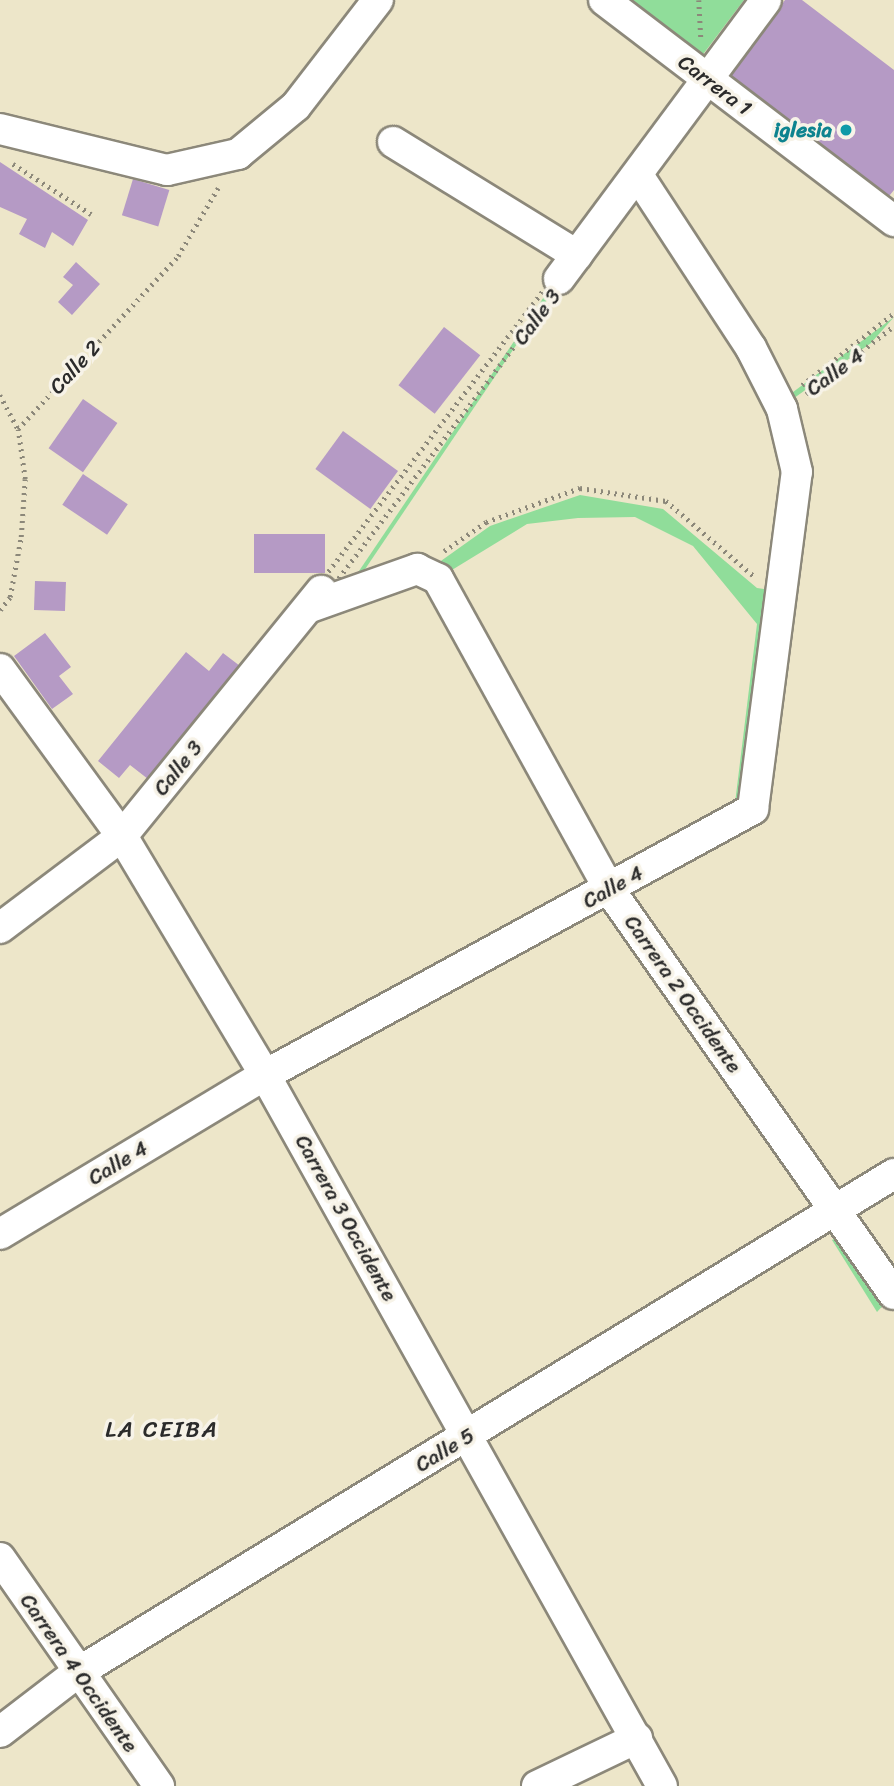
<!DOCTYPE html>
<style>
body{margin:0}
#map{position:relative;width:894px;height:1786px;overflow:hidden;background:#ede6c9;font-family:Sriracha,sans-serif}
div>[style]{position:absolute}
.green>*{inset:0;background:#90dd9a;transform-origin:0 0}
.building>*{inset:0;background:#b59ac5;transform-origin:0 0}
.path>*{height:4.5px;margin-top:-2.25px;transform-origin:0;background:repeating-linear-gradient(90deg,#8c887a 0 2px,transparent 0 7px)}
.roads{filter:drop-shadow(2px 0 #8c887a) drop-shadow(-2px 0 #8c887a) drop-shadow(0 2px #8c887a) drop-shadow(0 -2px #8c887a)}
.street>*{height:30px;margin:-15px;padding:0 15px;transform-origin:15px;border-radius:15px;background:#fff}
.dots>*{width:19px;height:19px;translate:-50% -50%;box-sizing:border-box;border:4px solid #f7f3e8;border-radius:50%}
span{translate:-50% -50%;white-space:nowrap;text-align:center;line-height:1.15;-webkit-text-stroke:7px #f7f3e8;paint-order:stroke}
.street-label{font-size:21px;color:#2b2b2b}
.culture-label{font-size:21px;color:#0d838f;font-weight:700}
.right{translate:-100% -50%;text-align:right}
.neighbourhood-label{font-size:23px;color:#2b2b2b;letter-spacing:2px}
</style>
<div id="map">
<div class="green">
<i style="clip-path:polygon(625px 0,744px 0,701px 57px)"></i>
<i style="left:556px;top:279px;width:4px;height:374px;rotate:34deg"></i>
<i style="clip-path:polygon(894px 317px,871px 343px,783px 406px,781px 401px)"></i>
<i style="clip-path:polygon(580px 495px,663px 509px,757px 588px,772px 590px,745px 794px,735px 803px,757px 624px,693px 546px,635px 517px,578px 518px,527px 524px,447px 573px,431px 568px,490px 526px)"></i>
<i style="clip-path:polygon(841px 1235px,888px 1300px,877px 1312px,832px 1240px)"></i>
</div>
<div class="building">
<i style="clip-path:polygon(785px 0,802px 0,894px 70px,894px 190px,885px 201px,723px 69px,762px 15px,770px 20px)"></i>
<i style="clip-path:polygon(0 162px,88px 220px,73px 246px,52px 232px,45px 248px,19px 234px,27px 219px,0 207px)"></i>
<i style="left:133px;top:179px;width:38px;height:38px;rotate:17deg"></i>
<i style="clip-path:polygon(76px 262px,100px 284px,72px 315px,58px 302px,73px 285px,63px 277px)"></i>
<i style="left:444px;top:327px;width:46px;height:74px;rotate:38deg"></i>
<i style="left:83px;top:399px;width:42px;height:60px;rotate:35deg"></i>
<i style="left:343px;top:431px;width:68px;height:47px;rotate:36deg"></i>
<i style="left:83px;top:474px;width:54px;height:37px;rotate:34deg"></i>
<i style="left:254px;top:534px;width:71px;height:39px"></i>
<i style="left:35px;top:581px;width:31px;height:29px;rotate:2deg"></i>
<i style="clip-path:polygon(45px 633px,71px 667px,59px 676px,73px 694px,52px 709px,14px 656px)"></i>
<i style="clip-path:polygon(186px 652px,209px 671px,223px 653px,240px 666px,148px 779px,130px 765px,119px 778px,98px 761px)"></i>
</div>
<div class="path">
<i style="left:699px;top:0;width:38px;rotate:87deg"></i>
<i style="left:13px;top:164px;width:93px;rotate:32.7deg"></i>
<i style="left:555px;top:275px;width:11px;rotate:34deg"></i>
<i style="left:564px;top:281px;width:381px;rotate:127.1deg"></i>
<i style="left:334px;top:585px;width:13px;rotate:-141deg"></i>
<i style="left:324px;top:577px;width:380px;rotate:-52.6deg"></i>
<i style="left:802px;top:385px;width:117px;rotate:-38deg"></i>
<i style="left:806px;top:394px;width:111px;rotate:-37.7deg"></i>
<i style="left:0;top:395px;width:38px;rotate:62deg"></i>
<i style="left:444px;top:551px;width:51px;rotate:-34.6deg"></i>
<i style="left:486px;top:522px;width:100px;rotate:-19.9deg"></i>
<i style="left:580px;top:488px;width:87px;rotate:8.6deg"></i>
<i style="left:666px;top:501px;width:117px;rotate:40.5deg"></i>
<i style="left:0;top:610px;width:16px;rotate:-52deg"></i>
<i style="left:10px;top:597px;width:61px;rotate:-79.6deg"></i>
<i style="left:21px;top:537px;width:58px;rotate:-86.1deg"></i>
<i style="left:25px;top:479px;width:50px;rotate:-98deg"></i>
<i style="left:18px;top:429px;width:236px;rotate:-47.2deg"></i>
<i style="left:178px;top:256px;width:79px;rotate:-59.5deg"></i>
</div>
<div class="roads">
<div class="street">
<i style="left:604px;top:0;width:365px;rotate:37.3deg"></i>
<i style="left:0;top:129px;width:172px;rotate:13.8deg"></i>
<i style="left:167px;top:170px;width:73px;rotate:-12.7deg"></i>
<i style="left:238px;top:154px;width:75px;rotate:-39.6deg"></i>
<i style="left:296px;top:106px;width:134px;rotate:-52.3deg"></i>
<i style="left:393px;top:142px;width:216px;rotate:31.6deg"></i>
<i style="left:559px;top:279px;width:347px;rotate:-53.4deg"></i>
<i style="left:310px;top:607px;width:114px;rotate:-19.6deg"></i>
<i style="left:417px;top:569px;width:23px;rotate:25deg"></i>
<i style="left:438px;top:579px;width:354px;rotate:61.1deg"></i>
<i style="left:609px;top:889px;width:495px;rotate:54.9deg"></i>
<i style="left:0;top:669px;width:207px;rotate:53.9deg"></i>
<i style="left:122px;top:836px;width:279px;rotate:59.1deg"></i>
<i style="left:265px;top:1075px;width:814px;rotate:60.82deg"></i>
<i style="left:0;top:928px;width:153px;rotate:-37deg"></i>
<i style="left:122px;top:836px;width:316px;rotate:-50.9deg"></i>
<i style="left:0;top:1234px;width:309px;rotate:-31deg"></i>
<i style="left:265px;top:1075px;width:556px;rotate:-28.59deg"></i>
<i style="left:753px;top:809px;width:340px;rotate:-82.6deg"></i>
<i style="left:797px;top:472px;width:65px;rotate:-103.4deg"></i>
<i style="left:782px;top:409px;width:68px;rotate:-116.9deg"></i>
<i style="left:751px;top:348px;width:207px;rotate:-123.2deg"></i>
<i style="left:0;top:1558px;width:278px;rotate:55.1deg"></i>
<i style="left:0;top:1732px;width:97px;rotate:-37.5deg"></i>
<i style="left:77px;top:1673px;width:957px;rotate:-31.42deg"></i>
<i style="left:537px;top:1786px;width:111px;rotate:-25.6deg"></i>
</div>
</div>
<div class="dots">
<i style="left:846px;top:130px;background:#0f9aa8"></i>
</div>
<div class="street-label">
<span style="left:715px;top:85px;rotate:37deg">Carrera 1</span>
<span style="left:537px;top:317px;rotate:-53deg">Calle 3</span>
<span style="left:75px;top:367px;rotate:-47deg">Calle 2</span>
<span style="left:835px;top:372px;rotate:-36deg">Calle 4</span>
<span style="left:178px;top:768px;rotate:-51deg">Calle 3</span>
<span style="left:613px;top:887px;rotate:-29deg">Calle 4</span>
<span style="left:683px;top:994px;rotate:55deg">Carrera 2 Occidente</span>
<span style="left:118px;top:1163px;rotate:-31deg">Calle 4</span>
<span style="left:346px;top:1218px;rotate:61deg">Carrera 3 Occidente</span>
<span style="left:445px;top:1450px;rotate:-31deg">Calle 5</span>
<span style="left:79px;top:1673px;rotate:55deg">Carrera 4 Occidente</span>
</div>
<div class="culture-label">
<span class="right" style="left:832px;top:130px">iglesia</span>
</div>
<div class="neighbourhood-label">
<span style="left:162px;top:1430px">LA CEIBA</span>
</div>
</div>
